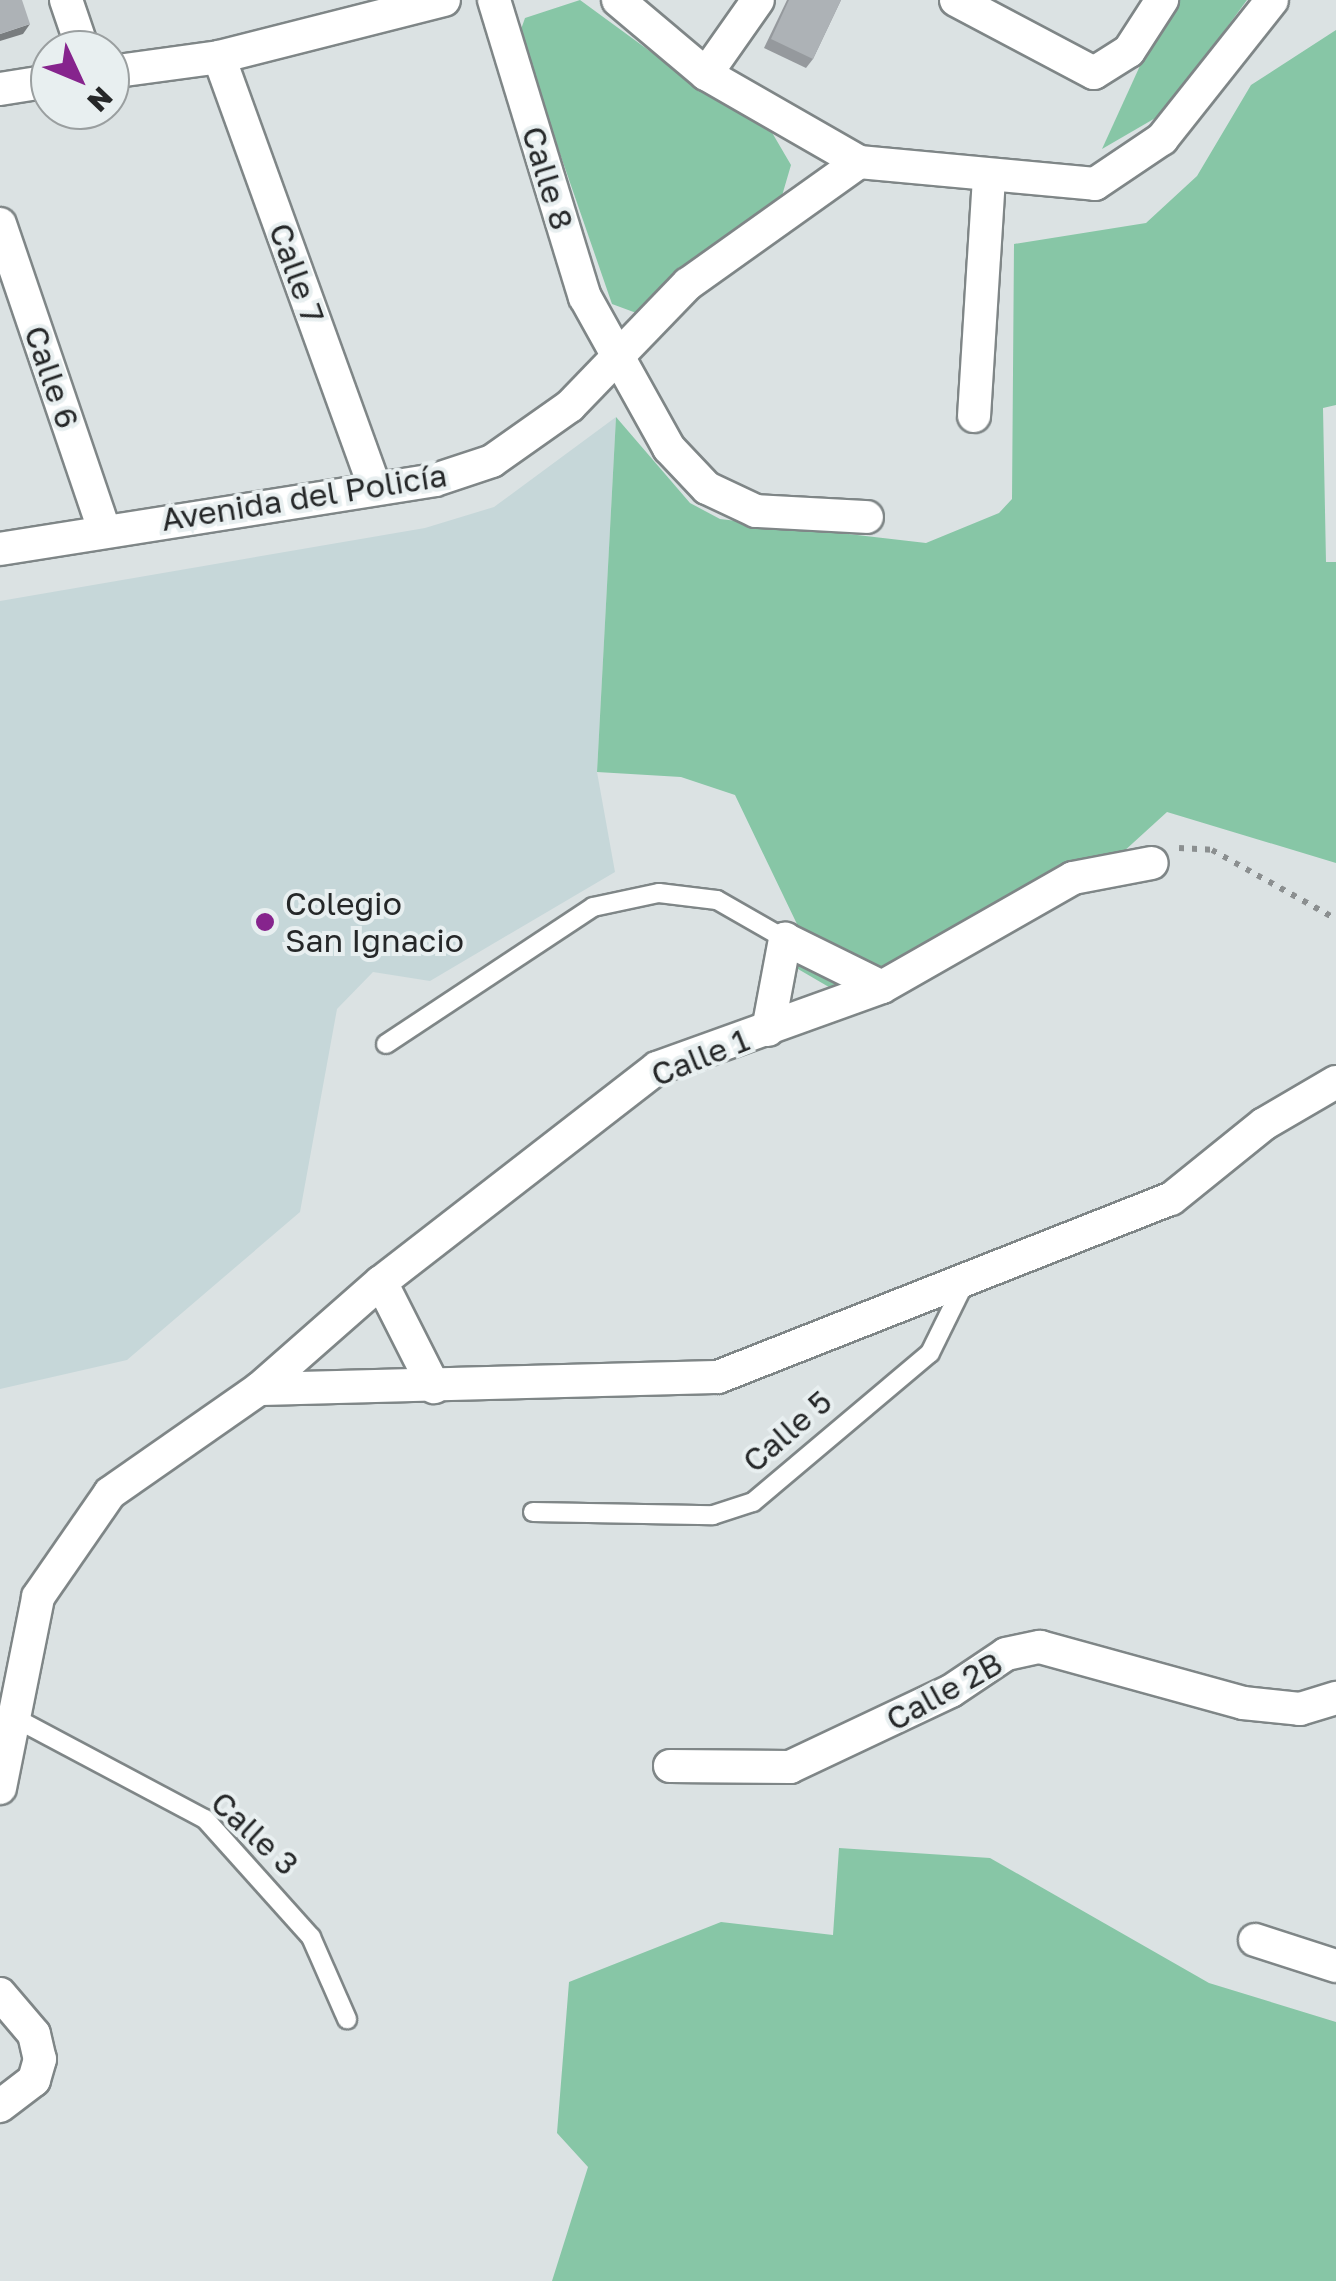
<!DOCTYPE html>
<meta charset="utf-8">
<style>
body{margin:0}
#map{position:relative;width:1336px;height:2281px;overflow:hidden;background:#dbe2e3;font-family:"Golos Text",sans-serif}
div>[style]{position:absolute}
.built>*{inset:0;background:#c6d7d9}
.green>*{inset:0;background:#87c6a6}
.path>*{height:6px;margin-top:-3px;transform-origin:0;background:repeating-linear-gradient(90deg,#8b8f90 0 5px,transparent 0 13px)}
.roads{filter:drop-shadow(2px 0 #7f8687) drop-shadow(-2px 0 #7f8687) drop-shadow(0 2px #7f8687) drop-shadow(0 -2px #7f8687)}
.service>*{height:18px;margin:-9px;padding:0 9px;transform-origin:9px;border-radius:9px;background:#fff}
.minor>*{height:32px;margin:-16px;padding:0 16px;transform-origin:16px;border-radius:16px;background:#fff}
.wall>*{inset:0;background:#95999d}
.shaded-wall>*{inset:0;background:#797d7f}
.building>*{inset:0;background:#adb2b6}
.dots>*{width:28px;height:28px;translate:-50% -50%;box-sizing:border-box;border:5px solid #e8eff0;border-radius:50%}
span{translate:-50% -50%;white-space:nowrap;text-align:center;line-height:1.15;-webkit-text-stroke:8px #e8eff0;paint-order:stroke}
.street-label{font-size:32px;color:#252728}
.poi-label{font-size:32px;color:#252728}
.left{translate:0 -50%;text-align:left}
.north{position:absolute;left:30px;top:30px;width:100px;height:100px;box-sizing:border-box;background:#e8eff0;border:2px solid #9a9fa0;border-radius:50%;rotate:134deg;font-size:28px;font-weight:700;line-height:40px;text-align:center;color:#252728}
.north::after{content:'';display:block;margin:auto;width:35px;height:45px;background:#86248d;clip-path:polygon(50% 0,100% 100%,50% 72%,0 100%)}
</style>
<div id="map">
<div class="built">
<i style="clip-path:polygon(616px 417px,597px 772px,615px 872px,430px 981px,373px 972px,337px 1009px,300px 1212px,127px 1360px,0 1389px,0 601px,425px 528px,494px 507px)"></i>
</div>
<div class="green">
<i style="clip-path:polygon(580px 0,718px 101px,767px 124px,791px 165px,779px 206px,639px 314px,612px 304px,519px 35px,525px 18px)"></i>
<i style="clip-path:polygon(1170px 0,1247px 0,1164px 113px,1102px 149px)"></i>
<i style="clip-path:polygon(1336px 30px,1336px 405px,1323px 408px,1326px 562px,1336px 562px,1336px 863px,1167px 812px,1111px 863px,834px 990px,786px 962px,808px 947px,735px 795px,681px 777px,597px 772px,616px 417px,690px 503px,720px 519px,926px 543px,999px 513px,1012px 499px,1014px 244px,1146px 223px,1197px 176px,1251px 85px)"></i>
<i style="clip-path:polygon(839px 1848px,990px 1858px,1209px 1983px,1336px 2022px,1336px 2281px,552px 2281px,588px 2167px,557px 2133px,569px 1982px,721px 1922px,833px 1935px)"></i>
</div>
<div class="path">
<i style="left:1179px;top:848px;width:33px;rotate:3deg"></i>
<i style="left:1212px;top:850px;width:142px;rotate:29.1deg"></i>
</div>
<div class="roads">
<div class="service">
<i style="left:386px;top:1044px;width:248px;rotate:-33.5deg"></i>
<i style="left:593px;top:907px;width:67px;rotate:-12deg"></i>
<i style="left:659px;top:893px;width:58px;rotate:6.9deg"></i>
<i style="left:717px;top:900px;width:78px;rotate:29.8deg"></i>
<i style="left:533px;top:1512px;width:180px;rotate:1deg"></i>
<i style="left:713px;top:1515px;width:42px;rotate:-18deg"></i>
<i style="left:753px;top:1502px;width:231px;rotate:-40.1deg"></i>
<i style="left:930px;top:1353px;width:75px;rotate:-63.8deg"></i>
<i style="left:13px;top:1717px;width:217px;rotate:28deg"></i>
<i style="left:205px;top:1819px;width:159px;rotate:48.1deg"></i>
<i style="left:311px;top:1937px;width:90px;rotate:66.3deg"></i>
</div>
<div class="minor">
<i style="left:66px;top:0;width:53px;rotate:71.2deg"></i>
<i style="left:494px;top:0;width:311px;rotate:73deg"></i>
<i style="left:585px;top:297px;width:173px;rotate:60.9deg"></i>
<i style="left:669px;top:448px;width:55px;rotate:46.5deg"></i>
<i style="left:707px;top:488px;width:54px;rotate:25.1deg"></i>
<i style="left:756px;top:511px;width:111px;rotate:3.1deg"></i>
<i style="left:618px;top:0;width:115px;rotate:40.1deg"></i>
<i style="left:706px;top:74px;width:177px;rotate:29.9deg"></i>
<i style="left:859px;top:162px;width:237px;rotate:5.3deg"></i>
<i style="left:1095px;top:184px;width:81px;rotate:-33.9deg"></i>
<i style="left:1162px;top:139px;width:177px;rotate:-51.6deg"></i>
<i style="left:956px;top:0;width:156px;rotate:27.9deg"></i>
<i style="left:1094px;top:73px;width:41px;rotate:-32.2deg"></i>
<i style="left:1129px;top:51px;width:61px;rotate:-57.1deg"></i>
<i style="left:219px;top:57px;width:459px;rotate:70.1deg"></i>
<i style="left:110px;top:72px;width:110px;rotate:-7.8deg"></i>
<i style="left:219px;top:57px;width:232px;rotate:-14.2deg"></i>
<i style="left:706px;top:74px;width:90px;rotate:-54.9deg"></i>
<i style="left:0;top:89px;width:51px;rotate:-9.1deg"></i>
<i style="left:0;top:224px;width:323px;rotate:71.2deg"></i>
<i style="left:974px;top:416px;width:238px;rotate:-86.4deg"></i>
<i style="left:0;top:549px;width:440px;rotate:-9deg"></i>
<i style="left:435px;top:480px;width:60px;rotate:-18.4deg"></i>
<i style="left:492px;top:461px;width:95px;rotate:-35.2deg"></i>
<i style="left:570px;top:406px;width:170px;rotate:-46deg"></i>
<i style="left:688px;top:284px;width:210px;rotate:-35.5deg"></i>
<i style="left:768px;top:1030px;width:93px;rotate:-79.4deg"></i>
<i style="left:785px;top:939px;width:108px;rotate:26.3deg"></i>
<i style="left:381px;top:1282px;width:118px;rotate:63.2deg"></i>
<i style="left:259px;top:1389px;width:162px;rotate:-41.3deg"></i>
<i style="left:381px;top:1282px;width:349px;rotate:-37.8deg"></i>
<i style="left:657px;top:1068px;width:239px;rotate:-19.8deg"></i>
<i style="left:882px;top:987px;width:220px;rotate:-29.7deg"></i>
<i style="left:1073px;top:878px;width:80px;rotate:-10.8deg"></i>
<i style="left:670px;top:1766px;width:120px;rotate:0.5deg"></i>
<i style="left:790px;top:1767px;width:178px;rotate:-25.3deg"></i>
<i style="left:951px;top:1691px;width:66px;rotate:-33.9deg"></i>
<i style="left:1006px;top:1654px;width:35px;rotate:-12deg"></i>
<i style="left:1040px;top:1647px;width:211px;rotate:15.4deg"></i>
<i style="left:1243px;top:1703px;width:57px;rotate:6deg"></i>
<i style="left:1300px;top:1709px;width:38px;rotate:-17deg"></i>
<i style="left:0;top:1788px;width:195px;rotate:-78.7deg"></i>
<i style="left:38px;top:1597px;width:126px;rotate:-55.3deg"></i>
<i style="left:110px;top:1493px;width:182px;rotate:-34.9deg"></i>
<i style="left:259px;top:1389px;width:459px;rotate:-1.5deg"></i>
<i style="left:718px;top:1377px;width:487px;rotate:-21.5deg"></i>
<i style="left:1171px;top:1199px;width:119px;rotate:-38.9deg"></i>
<i style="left:1264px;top:1124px;width:83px;rotate:-30.3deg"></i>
<i style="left:1255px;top:1940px;width:85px;rotate:17.8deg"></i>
<i style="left:0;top:1994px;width:52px;rotate:49.6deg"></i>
<i style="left:34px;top:2034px;width:26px;rotate:77deg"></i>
<i style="left:40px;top:2059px;width:22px;rotate:106deg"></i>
<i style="left:34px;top:2080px;width:43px;rotate:142.6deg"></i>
</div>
</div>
<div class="wall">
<i style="clip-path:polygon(787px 0,841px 0,813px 59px,806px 68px,764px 48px)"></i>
</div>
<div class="shaded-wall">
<i style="clip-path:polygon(30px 24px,23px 34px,0 41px,0 34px)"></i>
</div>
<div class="building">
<i style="clip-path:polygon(0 0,22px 0,30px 24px,0 34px)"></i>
<i style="clip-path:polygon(789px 0,841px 0,813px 59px,771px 39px)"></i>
</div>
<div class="dots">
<i style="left:265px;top:922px;background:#86248d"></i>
</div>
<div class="street-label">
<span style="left:548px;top:178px;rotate:73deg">Calle 8</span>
<span style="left:297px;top:273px;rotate:70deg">Calle 7</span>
<span style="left:52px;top:377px;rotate:71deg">Calle 6</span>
<span style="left:304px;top:497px;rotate:-9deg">Avenida del Policía</span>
<span style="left:700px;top:1057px;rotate:-22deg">Calle 1</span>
<span style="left:787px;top:1431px;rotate:-41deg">Calle 5</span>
<span style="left:944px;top:1691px;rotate:-29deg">Calle 2B</span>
<span style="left:255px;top:1833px;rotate:43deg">Calle 3</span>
</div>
<div class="poi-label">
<span class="left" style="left:285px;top:922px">Colegio<br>San Ignacio</span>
</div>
<div class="north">N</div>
</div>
